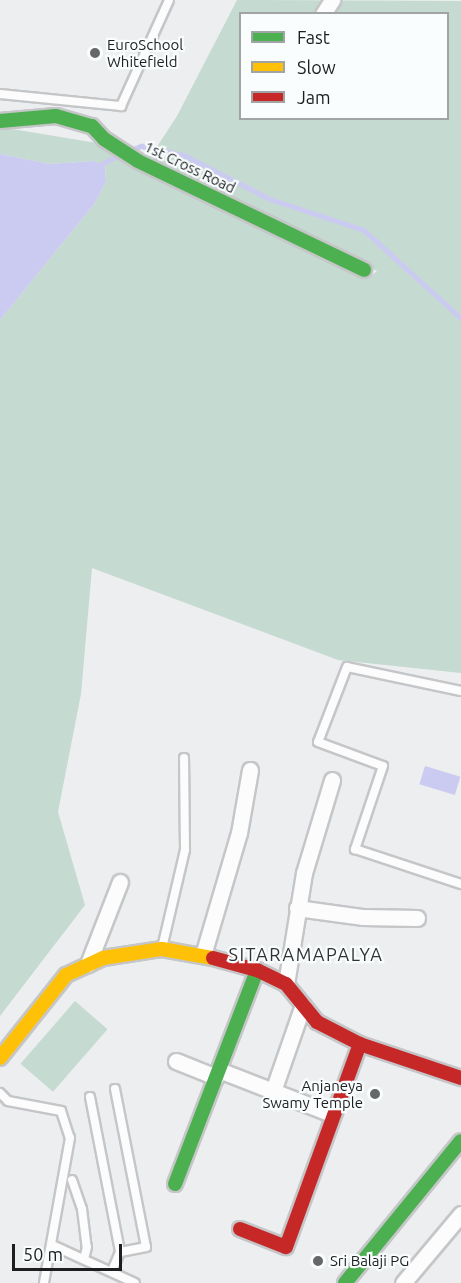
<!DOCTYPE html>
<style>
body{margin:0}
#map{position:relative;width:461px;height:1283px;overflow:hidden;background:#eceef0;font-family:Ubuntu,sans-serif}
div>[style]{position:absolute}
.green>*{inset:0;background:#c5dad0;transform-origin:0 0}
.water>*{inset:0;background:#cbcaf1;transform-origin:0 0}
.stream>*{height:4.5px;margin:-2.25px;padding:0 2.25px;transform-origin:2.25px;border-radius:2.25px;background:#cbcaf1}
.roads{filter:drop-shadow(2px 0 #c5c6c8) drop-shadow(-2px 0 #c5c6c8) drop-shadow(0 2px #c5c6c8) drop-shadow(0 -2px #c5c6c8)}
.lane>*{height:8px;margin:-4px;padding:0 4px;transform-origin:4px;border-radius:4px;background:#fcfcfd}
.street>*{height:15px;margin:-7.5px;padding:0 7.5px;transform-origin:7.5px;border-radius:7.5px;background:#fcfcfd}
.fast>*{height:14px;margin:-7px;padding:0 7px;transform-origin:7px;border-radius:7px;background:#4caf50}
.slow>*{height:14px;margin:-7px;padding:0 7px;transform-origin:7px;border-radius:7px;background:#ffc107}
.jam>*{height:14px;margin:-7px;padding:0 7px;transform-origin:7px;border-radius:7px;background:#c62828}
.dots>*{width:16px;height:16px;translate:-50% -50%;box-sizing:border-box;border:3px solid #f9fdfe;border-radius:50%}
span{translate:-50% -50%;white-space:nowrap;text-align:center;line-height:1.15;-webkit-text-stroke:4.5px #f9fdfe;paint-order:stroke}
.poi-label{font-size:15px;color:#1d1e1f}
.left{translate:0 -50%;text-align:left}
.right{translate:-100% -50%;text-align:right}
.street-label{font-size:15px;color:#1d1e1f}
.quarter-label{font-size:18px;color:#303334;letter-spacing:1.5px}
.legend{position:absolute;left:239px;top:12px;width:210px;height:108px;box-sizing:border-box;background:#f9fdfe;border:2px solid #a1a4a5;margin:0;padding:8px 10px;list-style:none;font-size:18px;color:#1d1e1f}
.legend li{display:flex;align-items:center;gap:12px;height:30px}
.legend b{width:30px;border:2px solid #a1a4a5}
.scale{position:absolute;left:12px;top:1244px;width:110px;height:27px;box-sizing:border-box;border:3px solid #1d1e1f;border-top:0;padding-left:8px;font-size:18px;line-height:21px;white-space:nowrap;color:#1d1e1f;-webkit-text-stroke:4px #f9fdfe;paint-order:stroke}
</style>
<div id="map">
<div class="green">
<i style="clip-path:polygon(evenodd,237px 0,461px 1px,461px 673px,338px 660px,92px 568px,81px 694px,58px 812px,85px 905px,0 1016px,0 320px,95px 203px,106px 181px,105px 167px,95px 161px,50px 164px,0 154px,0 127px,97px 143px,370px 277px,377px 271px,149px 159px,177px 116px,237px 0,240px 14px,448px 14px,448px 118px,240px 118px,240px 14px)"></i>
<i style="left:75px;top:1001px;width:43px;height:83px;rotate:41deg"></i>
</div>
<div class="water">
<i style="clip-path:polygon(0 154px,50px 164px,95px 161px,105px 167px,106px 181px,95px 203px,0 320px)"></i>
<i style="left:425px;top:766px;width:37px;height:19px;rotate:17deg"></i>
</div>
<div class="stream">
<i style="left:131px;top:150px;width:11px;rotate:-22deg"></i>
<i style="left:141px;top:146px;width:44px;rotate:11.8deg"></i>
<i style="left:184px;top:155px;width:97px;rotate:27.1deg"></i>
<i style="left:270px;top:199px;width:99px;rotate:18.3deg"></i>
<i style="left:364px;top:230px;width:131px;rotate:42.2deg"></i>
<i style="left:96px;top:167px;width:25px;rotate:-27deg"></i>
</div>
<div class="roads">
<div class="lane">
<i style="left:0;top:94px;width:122px;rotate:5.7deg"></i>
<i style="left:121px;top:106px;width:116px;rotate:-65.6deg"></i>
<i style="left:461px;top:691px;width:116px;rotate:-168.1deg"></i>
<i style="left:347px;top:667px;width:80px;rotate:111.1deg"></i>
<i style="left:318px;top:742px;width:69px;rotate:20.3deg"></i>
<i style="left:383px;top:766px;width:88px;rotate:108.6deg"></i>
<i style="left:355px;top:849px;width:112px;rotate:18.3deg"></i>
<i style="left:162px;top:948px;width:101px;rotate:-76.8deg"></i>
<i style="left:185px;top:850px;width:92px;rotate:-90.6deg"></i>
<i style="left:115px;top:1089px;width:161px;rotate:78.9deg"></i>
<i style="left:146px;top:1247px;width:26px;rotate:169deg"></i>
<i style="left:0;top:1093px;width:11px;rotate:45deg"></i>
<i style="left:8px;top:1101px;width:54px;rotate:10.7deg"></i>
<i style="left:61px;top:1111px;width:28px;rotate:72deg"></i>
<i style="left:70px;top:1138px;width:147px;rotate:100.2deg"></i>
<i style="left:90px;top:1097px;width:158px;rotate:79deg"></i>
<i style="left:120px;top:1252px;width:21px;rotate:113deg"></i>
<i style="left:72px;top:1180px;width:31px;rotate:71deg"></i>
<i style="left:82px;top:1209px;width:38px;rotate:83deg"></i>
<i style="left:87px;top:1247px;width:12px;rotate:104deg"></i>
<i style="left:52px;top:1245px;width:91px;rotate:24.6deg"></i>
</div>
<div class="street">
<i style="left:323px;top:14px;width:17px;rotate:-57deg"></i>
<i style="left:297px;top:908px;width:67px;rotate:7.8deg"></i>
<i style="left:363px;top:917px;width:54px;rotate:1.1deg"></i>
<i style="left:203px;top:955px;width:127px;rotate:-73.6deg"></i>
<i style="left:239px;top:833px;width:64px;rotate:-80.1deg"></i>
<i style="left:88px;top:964px;width:88px;rotate:-68.7deg"></i>
<i style="left:286px;top:984px;width:112px;rotate:-80.8deg"></i>
<i style="left:304px;top:873px;width:97px;rotate:-73.2deg"></i>
<i style="left:176px;top:1061px;width:43px;rotate:21.8deg"></i>
<i style="left:219px;top:1070px;width:121px;rotate:21.3deg"></i>
<i style="left:273px;top:1091px;width:91px;rotate:-70.8deg"></i>
<i style="left:403px;top:1283px;width:90px;rotate:-50deg"></i>
</div>
<div class="fast">
<i style="left:0;top:121px;width:56px;rotate:-5.1deg"></i>
<i style="left:56px;top:116px;width:37px;rotate:16deg"></i>
<i style="left:92px;top:126px;width:18px;rotate:47deg"></i>
<i style="left:104px;top:139px;width:40px;rotate:32.9deg"></i>
<i style="left:138px;top:161px;width:251px;rotate:25.7deg"></i>
<i style="left:175px;top:1184px;width:229px;rotate:-69deg"></i>
<i style="left:345px;top:1283px;width:183px;rotate:-50.8deg"></i>
</div>
<div class="slow">
<i style="left:0;top:1058px;width:106px;rotate:-51.5deg"></i>
<i style="left:66px;top:975px;width:41px;rotate:-24.7deg"></i>
<i style="left:103px;top:958px;width:60px;rotate:-8.7deg"></i>
<i style="left:162px;top:949px;width:52px;rotate:10deg"></i>
</div>
<div class="jam">
<i style="left:213px;top:958px;width:46px;rotate:15.3deg"></i>
<i style="left:257px;top:970px;width:32px;rotate:26deg"></i>
<i style="left:286px;top:984px;width:49px;rotate:50.8deg"></i>
<i style="left:317px;top:1022px;width:48px;rotate:27.1deg"></i>
<i style="left:360px;top:1044px;width:107px;rotate:18.6deg"></i>
<i style="left:240px;top:1229px;width:49px;rotate:21.4deg"></i>
<i style="left:286px;top:1247px;width:216px;rotate:-70deg"></i>
</div>
</div>
<div class="dots">
<i style="left:95px;top:53px;background:#656768"></i>
<i style="left:375px;top:1094px;background:#656768"></i>
<i style="left:318px;top:1261px;background:#656768"></i>
</div>
<div class="poi-label">
<span class="left" style="left:107px;top:53px">EuroSchool<br>Whitefield</span>
<span class="right" style="left:363px;top:1094px">Anjaneya<br>Swamy Temple</span>
<span class="left" style="left:330px;top:1261px">Sri Balaji PG</span>
</div>
<div class="street-label">
<span style="left:190px;top:167px;rotate:26deg">1st Cross Road</span>
</div>
<div class="quarter-label">
<span style="left:306px;top:954px">SITARAMAPALYA</span>
</div>
<ul class="legend">
<li><b style="height:8px;background:#4caf50"></b>Fast</li>
<li><b style="height:8px;background:#ffc107"></b>Slow</li>
<li><b style="height:8px;background:#c62828"></b>Jam</li>
</ul>
<div class="scale">50 m</div>
</div>
